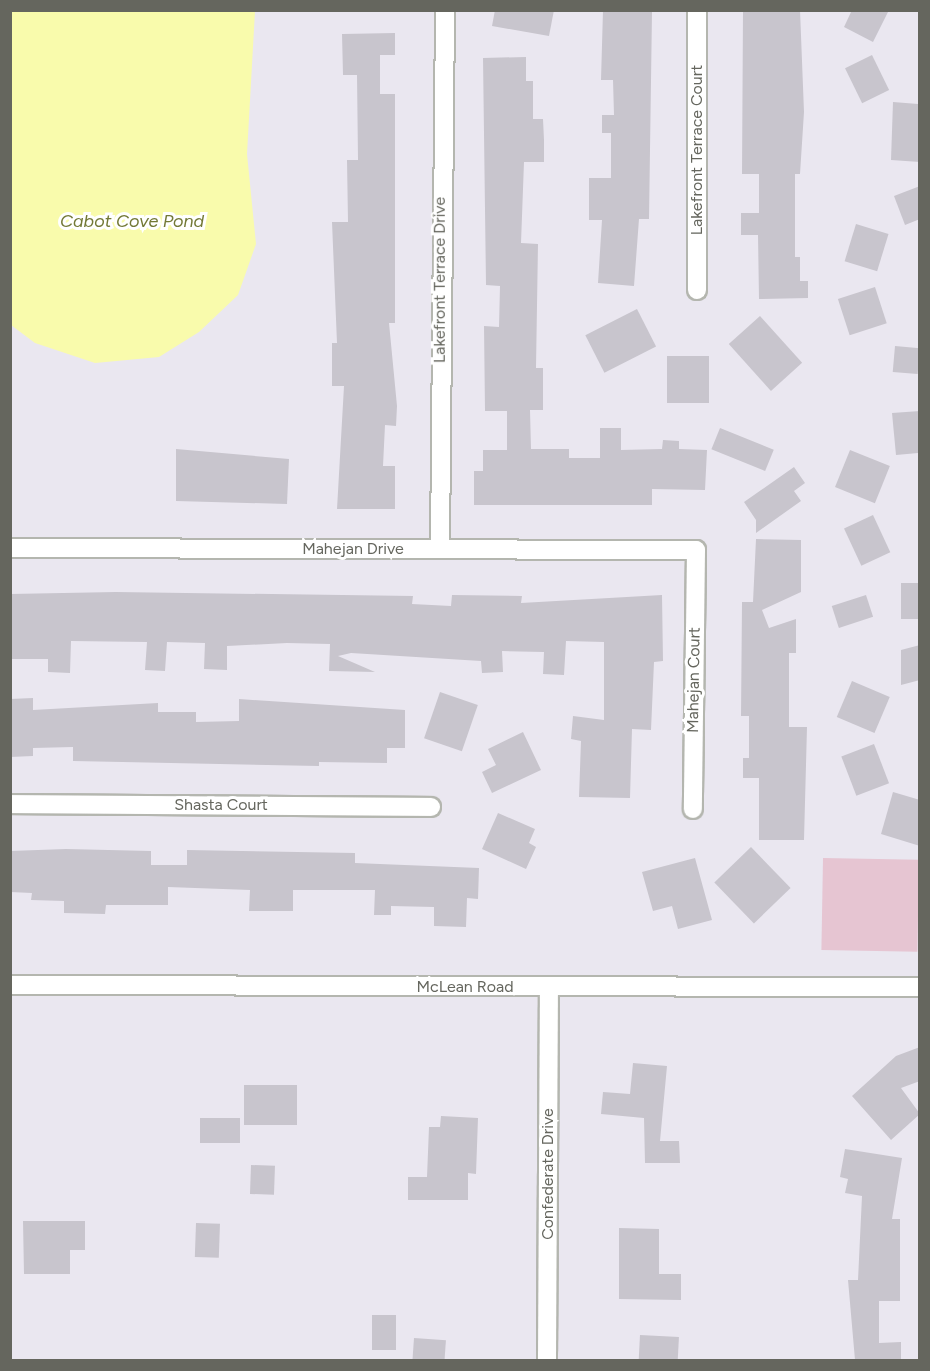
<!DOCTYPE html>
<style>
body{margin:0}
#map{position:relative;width:930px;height:1371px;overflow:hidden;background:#eae7f0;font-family:Figtree,sans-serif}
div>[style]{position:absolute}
.green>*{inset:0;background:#e6c5d2;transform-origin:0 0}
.water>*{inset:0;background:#f9fbac}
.building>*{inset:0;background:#c8c5cd;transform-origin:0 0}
.roads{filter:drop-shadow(2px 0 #b4b6af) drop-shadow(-2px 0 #b4b6af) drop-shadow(0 2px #b4b6af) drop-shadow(0 -2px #b4b6af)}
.minor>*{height:18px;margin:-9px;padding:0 9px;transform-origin:9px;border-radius:9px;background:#fff}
span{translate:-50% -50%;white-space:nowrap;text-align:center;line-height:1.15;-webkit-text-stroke:6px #fff;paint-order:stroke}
.street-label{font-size:16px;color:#65665e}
.water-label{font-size:18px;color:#737936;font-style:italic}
.frame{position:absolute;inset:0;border:12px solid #65665e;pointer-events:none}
</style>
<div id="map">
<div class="green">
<i style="left:823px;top:858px;width:96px;height:92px;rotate:1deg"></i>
</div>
<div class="water">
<i style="clip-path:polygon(10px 11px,255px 11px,247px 154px,256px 244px,238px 295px,199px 332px,159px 357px,95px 363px,35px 343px,11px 325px)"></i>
</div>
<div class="building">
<i style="clip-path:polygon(495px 10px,554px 10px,549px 36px,492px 26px)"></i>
<i style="clip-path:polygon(603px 10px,652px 12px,649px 219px,639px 219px,634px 286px,598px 283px,602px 220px,589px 220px,589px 178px,611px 178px,611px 133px,602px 133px,602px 115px,614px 115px,613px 80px,601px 80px)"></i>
<i style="clip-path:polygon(743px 10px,800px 10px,804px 112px,800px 174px,795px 174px,795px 257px,800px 257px,800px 281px,808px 281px,808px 298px,759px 299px,758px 235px,741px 235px,741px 213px,759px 213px,759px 174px,742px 174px)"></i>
<i style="clip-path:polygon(852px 10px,889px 10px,873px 42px,844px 27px)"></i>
<i style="clip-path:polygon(395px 33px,395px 55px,380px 55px,380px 94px,395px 94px,395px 323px,389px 323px,397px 406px,396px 426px,385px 425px,383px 466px,395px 466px,395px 509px,337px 509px,344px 386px,332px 386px,332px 343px,337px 343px,332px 222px,348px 222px,347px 160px,358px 160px,357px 75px,343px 75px,342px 34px)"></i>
<i style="left:872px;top:55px;width:39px;height:30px;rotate:64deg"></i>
<i style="clip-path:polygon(526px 57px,526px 81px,533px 81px,533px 119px,543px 119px,544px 140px,544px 162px,524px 162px,521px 243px,538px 244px,536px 368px,543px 368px,543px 410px,530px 410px,531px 449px,569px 449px,569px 458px,600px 458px,600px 428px,621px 428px,621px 450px,662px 449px,663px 440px,679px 441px,679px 449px,707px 450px,705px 490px,652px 489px,652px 505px,474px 505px,474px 471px,483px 471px,483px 450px,507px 450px,507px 411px,485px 411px,484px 326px,499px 327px,500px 286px,486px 285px,483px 58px)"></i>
<i style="clip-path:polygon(893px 102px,918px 104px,920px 162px,891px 160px)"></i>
<i style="clip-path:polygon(920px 186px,920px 219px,905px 225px,894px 196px)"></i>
<i style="left:856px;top:224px;width:34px;height:39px;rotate:17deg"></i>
<i style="left:875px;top:287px;width:38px;height:39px;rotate:72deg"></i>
<i style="left:637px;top:309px;width:42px;height:58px;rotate:63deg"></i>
<i style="left:760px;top:316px;width:63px;height:42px;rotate:48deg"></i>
<i style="left:895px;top:346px;width:25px;height:26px;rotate:5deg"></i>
<i style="left:667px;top:356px;width:42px;height:47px"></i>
<i style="clip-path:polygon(920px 411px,918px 453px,896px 455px,892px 413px)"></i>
<i style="left:720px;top:428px;width:58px;height:23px;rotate:22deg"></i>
<i style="clip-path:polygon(176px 449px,289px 459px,287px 504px,176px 501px)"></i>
<i style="left:850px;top:450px;width:43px;height:40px;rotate:22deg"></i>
<i style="clip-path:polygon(794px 467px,805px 483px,794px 491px,801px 501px,756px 533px,756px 520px,744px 502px)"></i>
<i style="left:873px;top:515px;width:41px;height:32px;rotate:65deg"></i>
<i style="clip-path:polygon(756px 539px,801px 540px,801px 592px,762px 610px,769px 628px,796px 619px,796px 653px,789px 653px,789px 727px,807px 727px,804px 840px,759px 840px,759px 778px,743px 778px,743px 758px,749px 758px,749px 716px,741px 716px,742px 602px,753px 602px)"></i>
<i style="left:901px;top:583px;width:19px;height:36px"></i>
<i style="clip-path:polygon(116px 592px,413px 596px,412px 604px,451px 606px,452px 595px,522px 596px,521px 603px,662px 595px,663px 661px,654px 662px,651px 730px,632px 729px,630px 798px,579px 797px,581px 741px,571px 739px,573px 716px,604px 720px,604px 642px,566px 641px,564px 675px,543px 674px,544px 652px,502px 651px,503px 672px,482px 673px,481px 661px,351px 653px,338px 656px,375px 672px,329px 671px,330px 644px,287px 643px,227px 646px,227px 670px,204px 669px,205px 643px,167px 642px,165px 671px,145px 670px,147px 642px,71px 641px,70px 673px,48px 672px,48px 659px,10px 659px,10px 594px)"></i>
<i style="left:866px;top:595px;width:23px;height:36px;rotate:72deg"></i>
<i style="clip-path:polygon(920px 645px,920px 680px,901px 685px,901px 650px)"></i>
<i style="left:852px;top:681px;width:41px;height:39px;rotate:23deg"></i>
<i style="left:440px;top:692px;width:40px;height:49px;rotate:19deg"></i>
<i style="clip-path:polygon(33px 698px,33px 710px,158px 703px,158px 712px,196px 712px,196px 722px,239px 721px,239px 699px,405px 710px,405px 748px,387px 748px,387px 763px,319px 762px,319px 766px,73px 761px,73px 747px,33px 748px,33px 756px,10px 757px,10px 699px)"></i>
<i style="clip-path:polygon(523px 732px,541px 770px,492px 793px,482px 772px,496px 765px,488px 749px)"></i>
<i style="left:874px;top:744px;width:42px;height:35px;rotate:69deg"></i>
<i style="clip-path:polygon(893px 792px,920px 800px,920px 846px,881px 834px)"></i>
<i style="clip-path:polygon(498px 813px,535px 829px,529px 843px,536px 847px,526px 869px,482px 849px)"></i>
<i style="left:751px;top:847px;width:57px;height:51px;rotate:46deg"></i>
<i style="clip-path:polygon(66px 849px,151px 851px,151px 865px,187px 865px,187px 850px,355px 853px,355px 863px,479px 868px,478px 899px,467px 898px,466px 927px,434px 926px,434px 907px,391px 906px,391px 915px,374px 915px,375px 890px,293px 890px,293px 911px,249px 911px,250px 890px,168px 887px,168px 905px,106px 905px,105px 914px,64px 913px,64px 901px,31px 900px,32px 893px,10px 892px,10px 851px)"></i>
<i style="clip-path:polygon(695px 858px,712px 920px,678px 929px,672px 906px,653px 911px,642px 872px)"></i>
<i style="clip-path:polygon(920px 1047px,920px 1081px,901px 1088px,920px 1114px,891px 1140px,852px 1096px,896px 1056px)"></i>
<i style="clip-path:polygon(633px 1063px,667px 1066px,660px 1141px,679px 1141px,680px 1163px,645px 1163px,644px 1118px,601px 1114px,603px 1092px,630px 1094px)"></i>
<i style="left:244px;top:1085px;width:53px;height:40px"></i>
<i style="clip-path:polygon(441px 1116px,478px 1118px,476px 1174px,468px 1173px,468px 1200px,408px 1200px,408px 1177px,427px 1177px,429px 1127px,440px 1127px)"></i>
<i style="left:200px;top:1118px;width:40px;height:25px"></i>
<i style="clip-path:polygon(845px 1149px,902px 1158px,892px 1219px,900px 1219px,900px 1301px,879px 1301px,879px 1343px,901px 1342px,901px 1360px,855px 1360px,848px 1280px,858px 1280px,862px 1196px,845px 1193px,848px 1179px,840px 1177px)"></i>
<i style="left:251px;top:1165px;width:24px;height:29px;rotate:2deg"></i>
<i style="clip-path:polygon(23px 1221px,85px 1221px,85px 1250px,70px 1250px,70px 1274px,24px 1274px)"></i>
<i style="left:196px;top:1223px;width:24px;height:34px;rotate:2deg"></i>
<i style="clip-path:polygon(619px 1228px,659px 1229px,659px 1274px,681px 1274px,681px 1300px,619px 1299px)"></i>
<i style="left:372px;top:1315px;width:24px;height:35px"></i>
<i style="left:640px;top:1335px;width:39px;height:25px;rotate:3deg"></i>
<i style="left:414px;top:1338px;width:32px;height:22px;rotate:4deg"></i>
</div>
<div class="roads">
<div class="minor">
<i style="left:697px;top:290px;width:280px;rotate:-90deg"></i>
<i style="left:10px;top:548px;width:686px;rotate:0.17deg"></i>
<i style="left:696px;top:550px;width:259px;rotate:90.7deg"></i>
<i style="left:440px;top:549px;width:539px;rotate:-89.47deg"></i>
<i style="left:10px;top:804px;width:421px;rotate:0.4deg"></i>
<i style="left:10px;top:985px;width:910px;rotate:0.13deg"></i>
<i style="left:547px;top:1360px;width:373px;rotate:-89.7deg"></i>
</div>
</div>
<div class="street-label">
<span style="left:697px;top:150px;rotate:-90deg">Lakefront Terrace Court</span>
<span style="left:440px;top:280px;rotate:-90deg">Lakefront Terrace Drive</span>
<span style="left:353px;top:549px">Mahejan Drive</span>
<span style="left:694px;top:680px;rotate:-89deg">Mahejan Court</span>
<span style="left:221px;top:805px">Shasta Court</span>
<span style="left:465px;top:987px">McLean Road</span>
<span style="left:548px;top:1174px;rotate:-90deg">Confederate Drive</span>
</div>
<div class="water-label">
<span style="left:132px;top:221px">Cabot Cove Pond</span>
</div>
<div class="frame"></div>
</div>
